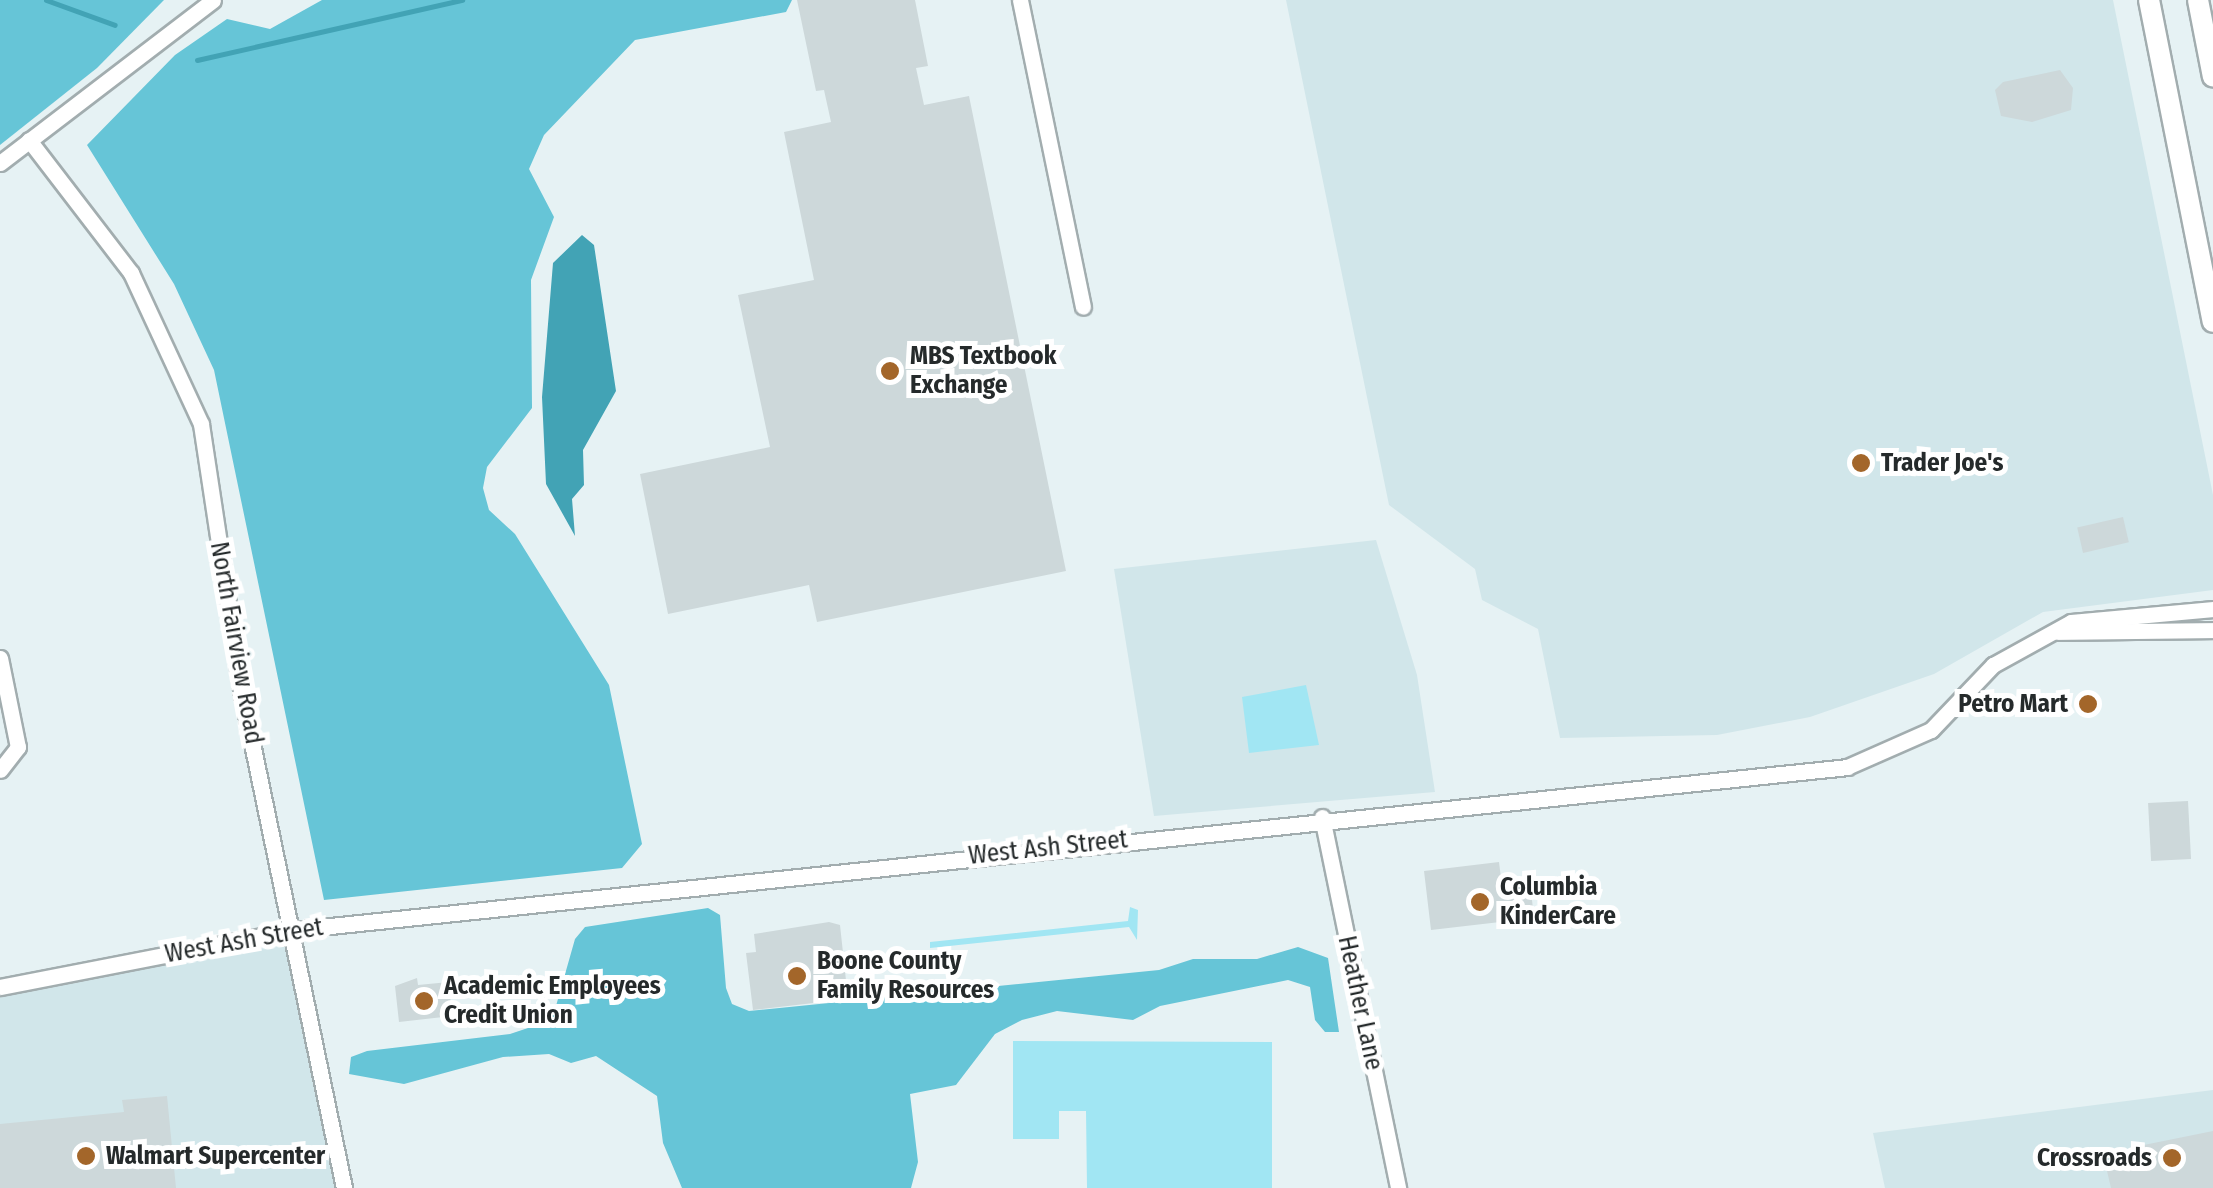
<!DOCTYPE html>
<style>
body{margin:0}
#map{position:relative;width:2213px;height:1188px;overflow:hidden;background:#e6f2f4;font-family:"Fira Sans Condensed",sans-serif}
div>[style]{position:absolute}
.built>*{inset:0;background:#d1e6ea}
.green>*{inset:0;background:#a1e6f3}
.forest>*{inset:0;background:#66c5d7}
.water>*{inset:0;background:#42a3b5}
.stream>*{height:5px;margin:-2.5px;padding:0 2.5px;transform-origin:2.5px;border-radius:2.5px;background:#42a3b5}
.building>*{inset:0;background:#cdd8da;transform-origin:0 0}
.roads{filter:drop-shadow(2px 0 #a2adaf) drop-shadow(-2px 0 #a2adaf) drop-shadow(0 2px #a2adaf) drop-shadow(0 -2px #a2adaf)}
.minor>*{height:15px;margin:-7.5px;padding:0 7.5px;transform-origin:7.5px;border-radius:7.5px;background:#fff}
.major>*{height:20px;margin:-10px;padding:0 10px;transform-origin:10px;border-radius:10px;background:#fff}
.dots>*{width:28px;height:28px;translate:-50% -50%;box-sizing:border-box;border:5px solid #fff;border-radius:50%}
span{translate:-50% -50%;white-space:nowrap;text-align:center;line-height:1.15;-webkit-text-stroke:10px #fff;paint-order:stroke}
.poi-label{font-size:25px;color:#252a2b;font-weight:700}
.left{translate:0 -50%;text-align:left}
.right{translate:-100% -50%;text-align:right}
.street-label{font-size:25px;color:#252a2b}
</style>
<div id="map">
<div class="built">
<i style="clip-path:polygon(1286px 0,2113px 0,2213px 495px,2213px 590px,2043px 612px,1934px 674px,1810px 717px,1717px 735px,1560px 738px,1538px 629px,1482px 600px,1475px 569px,1389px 505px)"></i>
<i style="clip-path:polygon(1376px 540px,1417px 675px,1435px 792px,1154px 816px,1114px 569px)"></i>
<i style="clip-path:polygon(292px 930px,344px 1188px,0 1188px,0 987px)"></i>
<i style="clip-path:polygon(2213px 1090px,2213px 1188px,1885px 1188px,1873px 1133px)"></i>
</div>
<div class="green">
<i style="clip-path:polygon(1306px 685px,1319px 745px,1249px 753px,1242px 697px)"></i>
<i style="clip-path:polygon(1130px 907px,1138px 910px,1137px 940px,1129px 927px,930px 948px,930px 942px,1128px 921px)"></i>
<i style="clip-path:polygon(1013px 1041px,1272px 1042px,1272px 1188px,1087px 1188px,1086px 1111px,1059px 1111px,1059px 1139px,1013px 1139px)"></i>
</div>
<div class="forest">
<i style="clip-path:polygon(0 0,164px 0,97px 68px,0 145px)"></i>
<i style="clip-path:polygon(322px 0,792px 0,786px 12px,635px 40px,544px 135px,529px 169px,554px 217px,531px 280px,532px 408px,487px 467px,483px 488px,489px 510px,515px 534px,609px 685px,642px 844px,622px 868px,324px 900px,214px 370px,174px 284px,87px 145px,175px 55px,227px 19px,270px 29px)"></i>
<i style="clip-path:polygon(708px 908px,720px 915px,726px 988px,732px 1004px,749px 1011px,1159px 970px,1193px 959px,1257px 959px,1298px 947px,1328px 958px,1339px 1032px,1325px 1032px,1315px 1020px,1310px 987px,1288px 980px,1160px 1006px,1133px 1020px,1057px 1011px,1022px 1020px,995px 1034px,956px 1085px,910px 1094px,918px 1162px,911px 1188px,682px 1188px,663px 1143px,657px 1096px,596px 1056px,571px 1063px,549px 1054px,503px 1057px,404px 1084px,349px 1074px,351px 1057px,367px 1051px,510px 1034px,552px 1020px,575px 939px,585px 927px)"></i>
</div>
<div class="water">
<i style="clip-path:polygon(582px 235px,594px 245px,616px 391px,583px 450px,584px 485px,572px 499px,575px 536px,546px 484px,542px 397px,553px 263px)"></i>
</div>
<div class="stream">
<i style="left:46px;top:0;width:73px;rotate:19.9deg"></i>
<i style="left:197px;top:60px;width:272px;rotate:-12.8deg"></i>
</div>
<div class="building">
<i style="clip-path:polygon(797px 0,915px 0,928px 66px,916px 68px,924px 105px,969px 96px,1066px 571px,817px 622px,809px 585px,668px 614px,640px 474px,770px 447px,738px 295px,814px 280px,784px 132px,831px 122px,824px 90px,816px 91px)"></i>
<i style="clip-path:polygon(2060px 70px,2073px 88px,2071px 110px,2032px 122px,2001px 116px,1995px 90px,2003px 82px)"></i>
<i style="left:2123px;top:517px;width:26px;height:47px;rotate:77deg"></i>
<i style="left:2188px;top:801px;width:58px;height:40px;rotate:87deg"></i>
<i style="clip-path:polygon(1499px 862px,1502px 886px,1530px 882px,1534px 918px,1431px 930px,1424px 871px)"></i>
<i style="clip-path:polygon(829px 922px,840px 925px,848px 999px,753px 1010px,746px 953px,756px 952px,754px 934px)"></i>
<i style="clip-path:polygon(417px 978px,418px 985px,449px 982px,452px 1016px,399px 1022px,395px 986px)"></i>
<i style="clip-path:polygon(167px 1096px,176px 1188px,0 1188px,0 1124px,124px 1112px,122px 1100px)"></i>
<i style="clip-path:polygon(2213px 1131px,2213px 1188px,2111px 1188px,2107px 1171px,2133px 1167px,2129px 1148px)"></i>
</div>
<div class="roads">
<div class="minor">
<i style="left:1020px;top:0;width:313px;rotate:78.4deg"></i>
<i style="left:29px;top:140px;width:168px;rotate:52.5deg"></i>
<i style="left:131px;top:273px;width:166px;rotate:65.1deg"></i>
<i style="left:201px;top:424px;width:269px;rotate:81.4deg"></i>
<i style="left:241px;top:690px;width:509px;rotate:78.31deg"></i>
<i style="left:0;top:163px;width:268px;rotate:-37.4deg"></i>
<i style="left:2058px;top:632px;width:155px;rotate:-0.7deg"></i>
<i style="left:0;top:658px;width:91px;rotate:78.6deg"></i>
<i style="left:18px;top:747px;width:29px;rotate:128deg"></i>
<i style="left:1322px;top:817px;width:379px;rotate:78.4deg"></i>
<i style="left:0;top:987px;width:298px;rotate:-11deg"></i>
<i style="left:292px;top:930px;width:1564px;rotate:-5.98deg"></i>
<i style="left:1847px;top:767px;width:92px;rotate:-23.8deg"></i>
<i style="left:1931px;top:730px;width:90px;rotate:-46.4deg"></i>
<i style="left:1993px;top:665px;width:89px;rotate:-28.9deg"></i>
<i style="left:2071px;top:622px;width:143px;rotate:-5.2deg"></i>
</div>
<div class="major">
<i style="left:2149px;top:0;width:328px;rotate:78.8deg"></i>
<i style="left:2198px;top:0;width:78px;rotate:79deg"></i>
</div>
</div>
<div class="dots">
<i style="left:890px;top:371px;background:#a3662a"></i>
<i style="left:1861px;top:463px;background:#a3662a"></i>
<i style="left:2088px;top:704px;background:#a3662a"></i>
<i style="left:1480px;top:902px;background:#a3662a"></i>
<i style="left:797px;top:976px;background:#a3662a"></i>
<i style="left:424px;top:1001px;background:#a3662a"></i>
<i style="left:86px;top:1156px;background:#a3662a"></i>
<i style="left:2172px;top:1158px;background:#a3662a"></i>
</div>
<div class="poi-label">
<span class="left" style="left:910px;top:371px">MBS Textbook<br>Exchange</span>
<span class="left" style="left:1881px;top:463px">Trader Joe's</span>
<span class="right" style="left:2068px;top:704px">Petro Mart</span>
<span class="left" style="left:1500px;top:902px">Columbia<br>KinderCare</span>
<span class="left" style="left:817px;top:976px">Boone County<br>Family Resources</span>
<span class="left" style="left:444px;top:1001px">Academic Employees<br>Credit Union</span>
<span class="left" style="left:106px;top:1156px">Walmart Supercenter</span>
<span class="right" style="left:2152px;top:1158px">Crossroads</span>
</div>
<div class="street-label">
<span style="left:236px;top:643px;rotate:80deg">North Fairview Road</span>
<span style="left:1048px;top:848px;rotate:-6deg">West Ash Street</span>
<span style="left:244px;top:941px;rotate:-10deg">West Ash Street</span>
<span style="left:1360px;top:1003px;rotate:78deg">Heather Lane</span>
</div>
</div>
